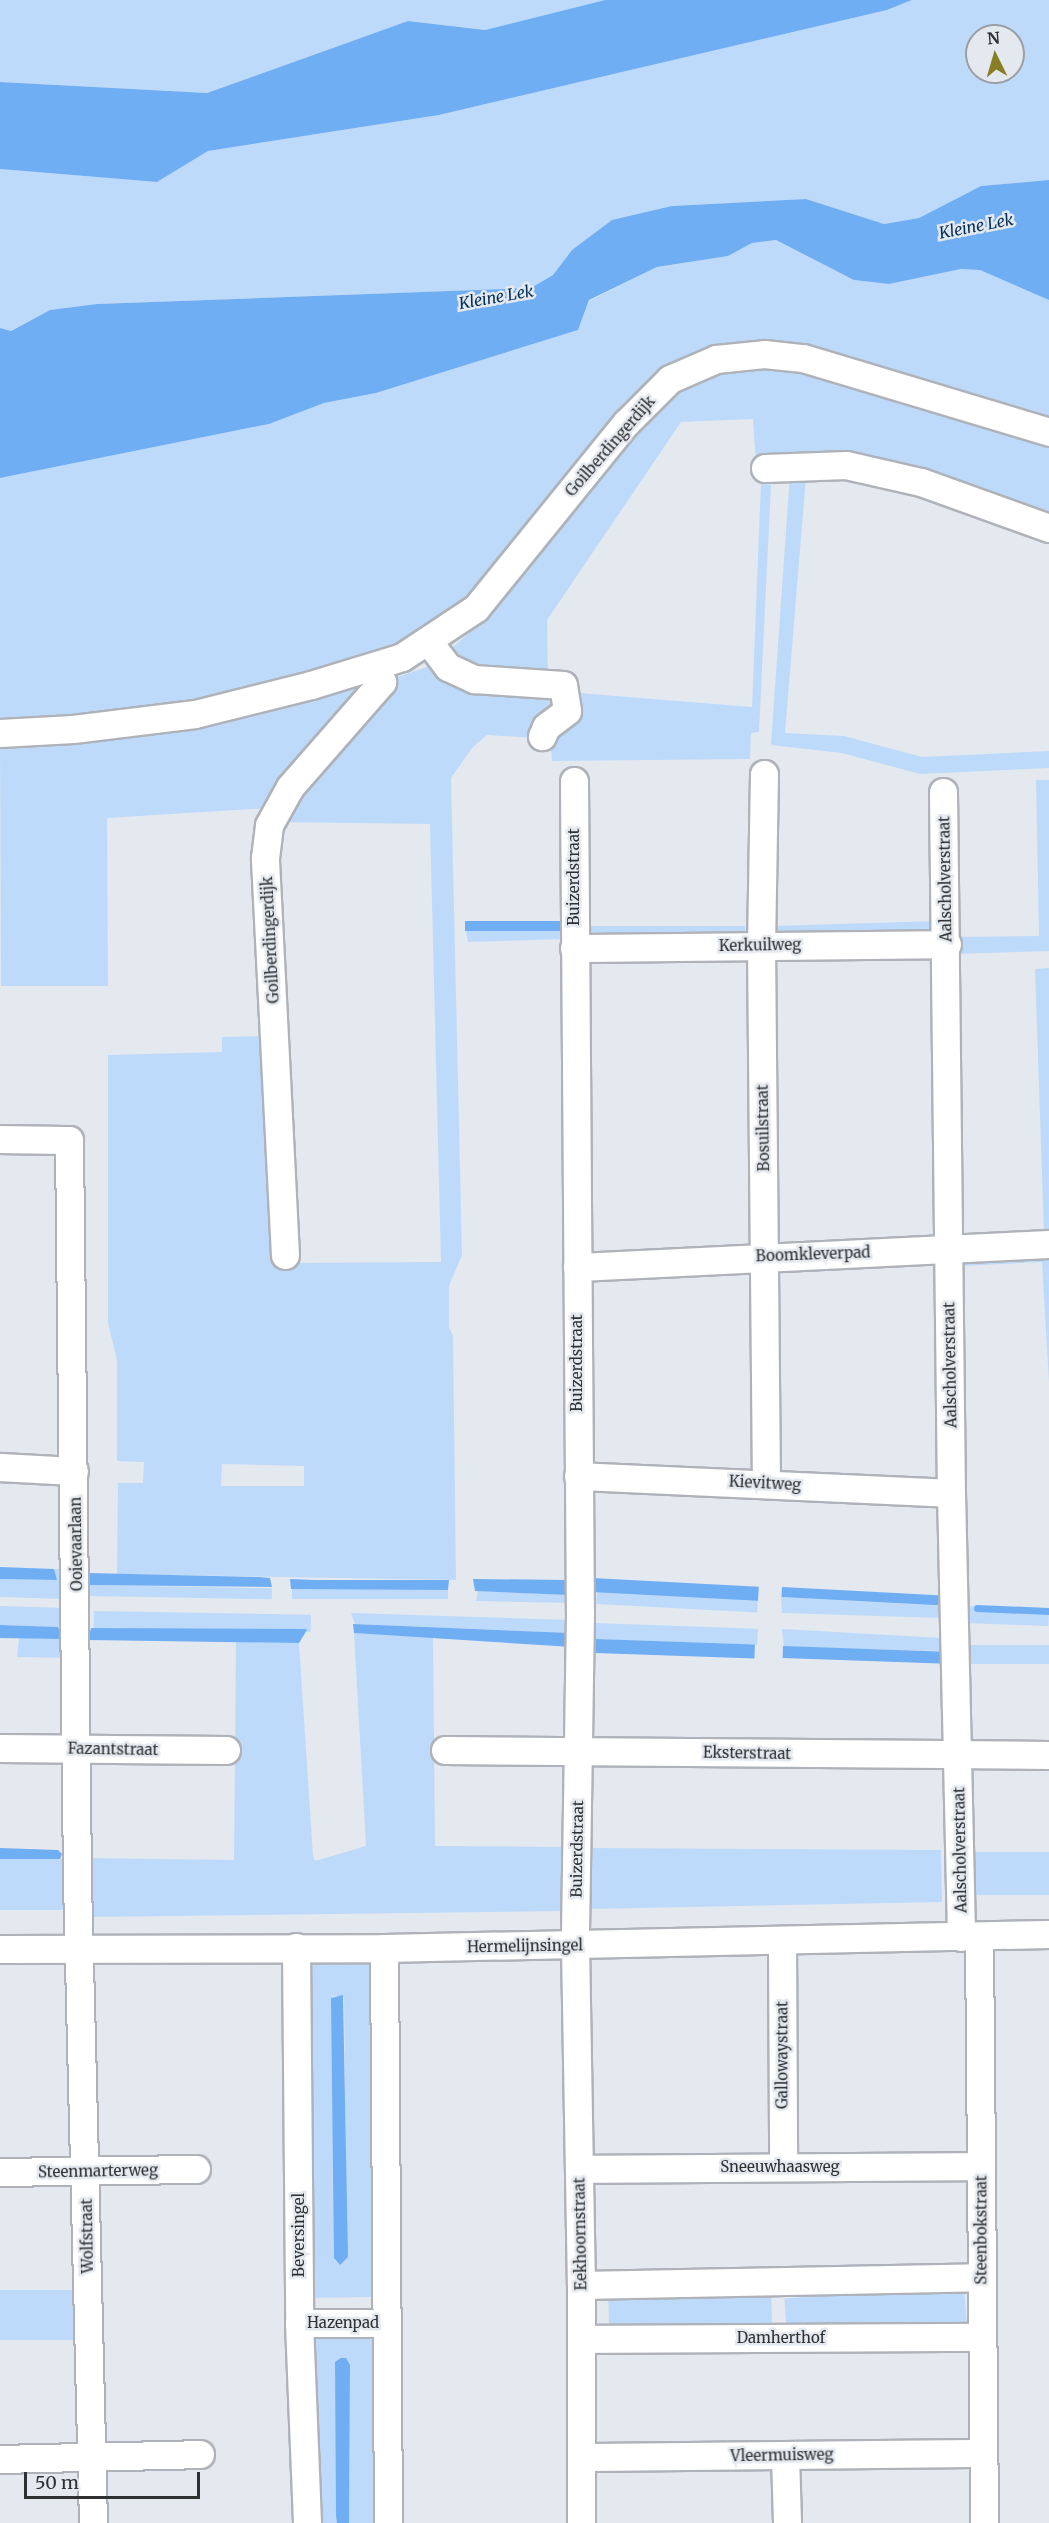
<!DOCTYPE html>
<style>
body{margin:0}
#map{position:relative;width:1049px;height:2523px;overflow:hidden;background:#e4e9ef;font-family:Merriweather,serif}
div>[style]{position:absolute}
.green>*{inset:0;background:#bedafa;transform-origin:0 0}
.water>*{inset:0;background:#70aef4;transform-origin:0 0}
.stream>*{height:7px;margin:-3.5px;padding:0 3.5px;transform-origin:3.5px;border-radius:3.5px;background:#70aef4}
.roads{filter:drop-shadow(2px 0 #afb3b9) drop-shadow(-2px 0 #afb3b9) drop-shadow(0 2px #afb3b9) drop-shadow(0 -2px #afb3b9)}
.street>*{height:27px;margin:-13.5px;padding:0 13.5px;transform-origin:13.5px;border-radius:13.5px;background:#fff}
span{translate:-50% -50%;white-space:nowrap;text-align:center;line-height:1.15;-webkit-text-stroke:5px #e4e9ef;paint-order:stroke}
.street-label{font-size:15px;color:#2e3032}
.water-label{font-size:16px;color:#002d58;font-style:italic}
.north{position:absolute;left:965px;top:24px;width:60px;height:60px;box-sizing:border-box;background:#e4e9ef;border:2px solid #9b9fa3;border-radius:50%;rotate:355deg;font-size:16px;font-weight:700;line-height:24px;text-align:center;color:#2e3032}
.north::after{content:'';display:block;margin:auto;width:21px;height:27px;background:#897e24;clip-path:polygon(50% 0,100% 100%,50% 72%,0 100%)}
.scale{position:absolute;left:24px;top:2472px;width:176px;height:27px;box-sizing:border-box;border:3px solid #2e3032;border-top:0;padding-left:8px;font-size:18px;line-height:21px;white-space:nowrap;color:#2e3032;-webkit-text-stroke:4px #e4e9ef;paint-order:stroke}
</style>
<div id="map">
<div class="green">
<i style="clip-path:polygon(0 0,605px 0,485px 30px,408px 21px,207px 93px,0 82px)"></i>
<i style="clip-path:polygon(evenodd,912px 0,1049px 0,1049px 180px,981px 186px,919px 218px,884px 224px,806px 199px,672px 206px,572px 250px,553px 275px,531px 288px,97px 304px,50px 310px,10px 331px,0 328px,0 169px,157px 182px,208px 151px,439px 115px,887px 10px,912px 0,977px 36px,1013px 36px,1013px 72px,977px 72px,977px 36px)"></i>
<i style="clip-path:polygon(776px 240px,855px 280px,889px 284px,961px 269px,980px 270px,1049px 300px,1049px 424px,714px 351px,468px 605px,382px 657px,195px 707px,0 725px,0 478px,269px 424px,324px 403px,376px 393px,578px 330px,589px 301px,657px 267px,728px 256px,752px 243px)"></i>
<i style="clip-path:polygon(evenodd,717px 367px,800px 368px,1049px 441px,1049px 520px,930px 478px,756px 463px,753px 419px,681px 422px,547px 620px,548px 677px,557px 702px,534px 738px,487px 735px,472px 748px,451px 778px,462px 1255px,449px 1286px,449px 1327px,453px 1336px,456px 1580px,117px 1574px,118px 1483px,143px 1483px,144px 1462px,117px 1461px,117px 1360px,108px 1323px,108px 1055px,222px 1052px,222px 1037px,264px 1036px,278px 1263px,441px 1262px,430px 824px,276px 822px,398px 677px,432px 665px,483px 621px,632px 430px,676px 387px,717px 367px,222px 1464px,304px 1466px,304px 1486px,221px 1486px,222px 1464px)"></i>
<i style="clip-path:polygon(790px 474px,806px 477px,785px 733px,844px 736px,922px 757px,1049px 751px,1049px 768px,920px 774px,842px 753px,771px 745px)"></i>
<i style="clip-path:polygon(761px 483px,771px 485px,759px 732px,751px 733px,750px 759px,552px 761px,551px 746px,575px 714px,579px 693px,752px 707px)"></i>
<i style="clip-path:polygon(358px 681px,359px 693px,269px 808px,107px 818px,108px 986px,1px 986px,0 741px)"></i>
<i style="clip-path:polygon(1036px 780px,1049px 780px,1049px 951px,955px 954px,955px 937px,1039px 936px)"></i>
<i style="clip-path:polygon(937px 921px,937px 934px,775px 936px,774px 926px)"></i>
<i style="left:588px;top:926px;width:157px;height:10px"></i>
<i style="clip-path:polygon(562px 930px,566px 939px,468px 942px,466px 931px)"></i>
<i style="clip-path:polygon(1049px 968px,1049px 1234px,1044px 1234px,1035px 969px)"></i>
<i style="clip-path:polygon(1049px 1249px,1049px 1383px,1042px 1262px,961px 1266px,961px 1258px)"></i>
<i style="clip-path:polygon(54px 1569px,63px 1569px,63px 1599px,0 1597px,0 1579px,56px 1580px)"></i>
<i style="left:87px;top:1585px;width:185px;height:11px;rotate:1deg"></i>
<i style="left:292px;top:1589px;width:156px;height:10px"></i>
<i style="clip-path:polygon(478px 1591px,567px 1595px,571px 1603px,476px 1601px)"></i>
<i style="left:597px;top:1591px;width:161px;height:13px;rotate:3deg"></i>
<i style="clip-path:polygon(781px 1597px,945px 1606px,943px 1618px,782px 1613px)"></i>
<i style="clip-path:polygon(0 1606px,66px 1608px,68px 1658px,17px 1657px,19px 1638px,59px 1639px,58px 1627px,0 1625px)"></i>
<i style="left:964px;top:1606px;width:85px;height:17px;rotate:2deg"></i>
<i style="left:94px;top:1611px;width:217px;height:17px;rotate:1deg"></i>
<i style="clip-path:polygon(351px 1613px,569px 1620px,569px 1633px,355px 1624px)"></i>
<i style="left:594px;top:1623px;width:164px;height:16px;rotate:2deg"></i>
<i style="clip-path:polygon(782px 1629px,942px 1638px,944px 1651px,784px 1647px)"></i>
<i style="clip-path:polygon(354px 1633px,433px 1637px,435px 1846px,566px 1847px,565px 1911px,87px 1917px,85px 1858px,234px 1860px,236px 1641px,299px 1643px,313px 1856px,315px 1861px,366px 1846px)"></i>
<i style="left:1049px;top:1645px;width:19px;height:85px;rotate:90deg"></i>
<i style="clip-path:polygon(587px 1848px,941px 1850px,942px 1902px,589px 1909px)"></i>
<i style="left:1049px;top:1852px;width:43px;height:79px;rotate:90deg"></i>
<i style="left:0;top:1859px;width:66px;height:51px"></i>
<i style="clip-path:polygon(evenodd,304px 1962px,369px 1962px,373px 2297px,308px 2298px,304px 1962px,332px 1996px,344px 1997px,347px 2261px,332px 1996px)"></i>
<i style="left:964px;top:2286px;width:41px;height:180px;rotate:86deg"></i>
<i style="left:78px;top:2290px;width:50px;height:78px;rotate:90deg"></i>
<i style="left:771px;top:2290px;width:38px;height:163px;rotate:88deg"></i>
<i style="clip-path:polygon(376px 2332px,376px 2523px,349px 2523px,350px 2365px,346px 2358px,337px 2523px,311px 2523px,309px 2333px)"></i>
</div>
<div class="water">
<i style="clip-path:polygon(605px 0,912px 0,887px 10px,439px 115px,208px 151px,157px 182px,0 169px,0 82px,207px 93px,408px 21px,485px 30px)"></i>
<i style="clip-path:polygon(1049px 180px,1049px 300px,980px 270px,961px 269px,889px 284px,854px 280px,776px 240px,752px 243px,728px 256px,657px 267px,589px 300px,578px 330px,376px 393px,324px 403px,269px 424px,0 478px,0 328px,11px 331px,50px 310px,97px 304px,531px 288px,553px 275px,572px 250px,612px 220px,672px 206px,806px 199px,884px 224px,919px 218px,981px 186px)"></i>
<i style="left:465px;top:921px;width:99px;height:10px"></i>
<i style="clip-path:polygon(0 1567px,54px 1569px,57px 1580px,0 1579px)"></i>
<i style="clip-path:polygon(88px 1573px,259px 1577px,270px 1578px,272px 1587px,85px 1585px)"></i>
<i style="left:592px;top:1578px;width:167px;height:14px;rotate:3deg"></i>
<i style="clip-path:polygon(290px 1579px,315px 1580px,449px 1580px,448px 1590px,291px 1589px)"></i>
<i style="clip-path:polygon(473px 1579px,567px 1580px,569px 1595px,475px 1591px)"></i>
<i style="left:782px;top:1587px;width:161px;height:10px;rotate:3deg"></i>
<i style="clip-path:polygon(353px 1624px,571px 1633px,572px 1647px,354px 1633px)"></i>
<i style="clip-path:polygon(0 1625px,58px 1627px,60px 1632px,59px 1639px,0 1638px)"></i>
<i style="clip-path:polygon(91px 1628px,306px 1629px,307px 1630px,299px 1643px,88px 1640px)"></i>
<i style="left:596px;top:1639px;width:159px;height:14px;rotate:2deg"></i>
<i style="left:783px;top:1646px;width:164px;height:12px;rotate:2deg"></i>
<i style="clip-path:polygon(0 1848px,58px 1850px,62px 1854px,60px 1859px,0 1859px)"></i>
<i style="clip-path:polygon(343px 1995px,348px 2257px,340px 2265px,334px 2258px,331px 1998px)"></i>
<i style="clip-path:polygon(341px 2358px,346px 2358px,350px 2365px,349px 2523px,337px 2523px,336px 2515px,335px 2362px)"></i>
</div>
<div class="stream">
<i style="left:977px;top:1608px;width:72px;rotate:2.4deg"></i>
</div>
<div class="roads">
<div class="street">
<i style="left:765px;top:468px;width:81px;rotate:-2.1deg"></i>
<i style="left:846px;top:465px;width:77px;rotate:12.8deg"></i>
<i style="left:921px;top:482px;width:136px;rotate:19.8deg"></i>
<i style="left:429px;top:642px;width:31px;rotate:53deg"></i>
<i style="left:448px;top:667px;width:29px;rotate:25deg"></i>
<i style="left:474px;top:679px;width:89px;rotate:3.9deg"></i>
<i style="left:563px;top:685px;width:26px;rotate:81deg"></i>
<i style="left:567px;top:711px;width:26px;rotate:143deg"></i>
<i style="left:546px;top:727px;width:10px;rotate:114deg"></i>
<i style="left:0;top:733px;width:73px;rotate:-3.1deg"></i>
<i style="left:73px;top:729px;width:123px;rotate:-7deg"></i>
<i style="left:195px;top:714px;width:120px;rotate:-14deg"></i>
<i style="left:311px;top:685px;width:95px;rotate:-17.1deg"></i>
<i style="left:402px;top:657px;width:89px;rotate:-33.5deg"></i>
<i style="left:476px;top:608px;width:238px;rotate:-51deg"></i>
<i style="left:626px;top:423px;width:62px;rotate:-45deg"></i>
<i style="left:670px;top:379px;width:50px;rotate:-23.5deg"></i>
<i style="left:716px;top:359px;width:48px;rotate:-5.9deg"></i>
<i style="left:764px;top:354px;width:39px;rotate:6deg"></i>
<i style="left:803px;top:358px;width:257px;rotate:16.7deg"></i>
<i style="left:764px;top:774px;width:171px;rotate:91deg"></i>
<i style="left:761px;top:945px;width:538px;rotate:89.47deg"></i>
<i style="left:574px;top:781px;width:833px;rotate:89.59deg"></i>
<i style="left:580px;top:1614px;width:331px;rotate:90.9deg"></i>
<i style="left:575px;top:1945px;width:340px;rotate:89deg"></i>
<i style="left:581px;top:2285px;width:238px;rotate:90deg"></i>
<i style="left:943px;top:792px;width:701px;rotate:89.35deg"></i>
<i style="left:951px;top:1493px;width:444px;rotate:88.7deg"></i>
<i style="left:574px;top:948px;width:373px;rotate:-0.6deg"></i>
<i style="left:0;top:1139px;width:69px;rotate:0.8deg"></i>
<i style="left:69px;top:1140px;width:742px;rotate:89.38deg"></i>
<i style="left:77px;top:1882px;width:641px;rotate:88.57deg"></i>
<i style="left:285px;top:1255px;width:398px;rotate:-92.9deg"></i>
<i style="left:265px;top:858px;width:33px;rotate:-83deg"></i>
<i style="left:269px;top:825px;width:43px;rotate:-61.1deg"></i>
<i style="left:290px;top:787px;width:140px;rotate:-48.8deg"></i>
<i style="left:382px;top:682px;width:16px;rotate:-112deg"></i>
<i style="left:577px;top:1267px;width:473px;rotate:-2.8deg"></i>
<i style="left:0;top:1467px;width:74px;rotate:3.1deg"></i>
<i style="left:578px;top:1476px;width:373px;rotate:2.6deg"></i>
<i style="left:0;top:1748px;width:226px;rotate:0.5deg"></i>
<i style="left:445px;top:1750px;width:604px;rotate:0.47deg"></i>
<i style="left:979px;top:1937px;width:586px;rotate:89.51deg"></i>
<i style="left:782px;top:1942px;width:225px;rotate:89.7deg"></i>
<i style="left:296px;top:1947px;width:376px;rotate:89.5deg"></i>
<i style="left:299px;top:2323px;width:200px;rotate:87.7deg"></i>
<i style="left:384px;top:1948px;width:575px;rotate:89.6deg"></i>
<i style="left:0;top:1949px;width:384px;rotate:-0.1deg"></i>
<i style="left:384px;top:1948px;width:665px;rotate:-1.21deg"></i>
<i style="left:579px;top:2169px;width:402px;rotate:-0.4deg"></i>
<i style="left:0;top:2172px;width:196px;rotate:-0.9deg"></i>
<i style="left:581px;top:2285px;width:399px;rotate:-1.1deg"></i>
<i style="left:299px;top:2323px;width:88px"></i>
<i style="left:581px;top:2339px;width:400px;rotate:-0.3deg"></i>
<i style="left:785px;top:2455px;width:68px;rotate:88.3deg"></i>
<i style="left:581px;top:2457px;width:402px;rotate:-0.6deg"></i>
<i style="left:0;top:2459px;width:200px;rotate:-1.4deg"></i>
</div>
</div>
<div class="street-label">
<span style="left:610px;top:446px;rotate:-49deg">Goilberdingerdijk</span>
<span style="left:574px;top:877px;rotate:-90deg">Buizerdstraat</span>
<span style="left:945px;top:879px;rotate:-91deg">Aalscholverstraat</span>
<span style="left:270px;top:940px;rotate:-93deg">Goilberdingerdijk</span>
<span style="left:760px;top:945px;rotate:-1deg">Kerkuilweg</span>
<span style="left:763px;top:1128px;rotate:-91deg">Bosuilstraat</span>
<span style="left:813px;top:1254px;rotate:-2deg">Boomkleverpad</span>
<span style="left:577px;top:1363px;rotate:-90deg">Buizerdstraat</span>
<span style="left:950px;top:1365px;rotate:-91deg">Aalscholverstraat</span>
<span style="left:765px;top:1483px;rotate:3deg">Kievitweg</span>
<span style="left:76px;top:1544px;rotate:-91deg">Ooievaarlaan</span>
<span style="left:113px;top:1749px;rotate:1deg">Fazantstraat</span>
<span style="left:747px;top:1753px;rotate:1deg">Eksterstraat</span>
<span style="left:577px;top:1849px;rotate:-89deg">Buizerdstraat</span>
<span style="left:960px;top:1850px;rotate:-91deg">Aalscholverstraat</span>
<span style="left:525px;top:1946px;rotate:-1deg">Hermelijnsingel</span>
<span style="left:782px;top:2055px;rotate:-90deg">Gallowaystraat</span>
<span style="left:780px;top:2167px">Sneeuwhaasweg</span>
<span style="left:98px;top:2171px;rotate:-1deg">Steenmarterweg</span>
<span style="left:981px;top:2230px;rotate:-90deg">Steenbokstraat</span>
<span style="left:580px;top:2234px;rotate:-91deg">Eekhoornstraat</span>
<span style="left:299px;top:2235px;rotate:-90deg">Beversingel</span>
<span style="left:87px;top:2236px;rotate:-91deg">Wolfstraat</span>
<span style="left:343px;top:2323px">Hazenpad</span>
<span style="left:781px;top:2338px">Damherthof</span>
<span style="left:782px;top:2455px;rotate:-1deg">Vleermuisweg</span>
</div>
<div class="water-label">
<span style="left:976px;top:226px;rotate:-11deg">Kleine Lek</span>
<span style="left:496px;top:297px;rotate:-10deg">Kleine Lek</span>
</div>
<div class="north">N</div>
<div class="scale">50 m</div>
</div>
